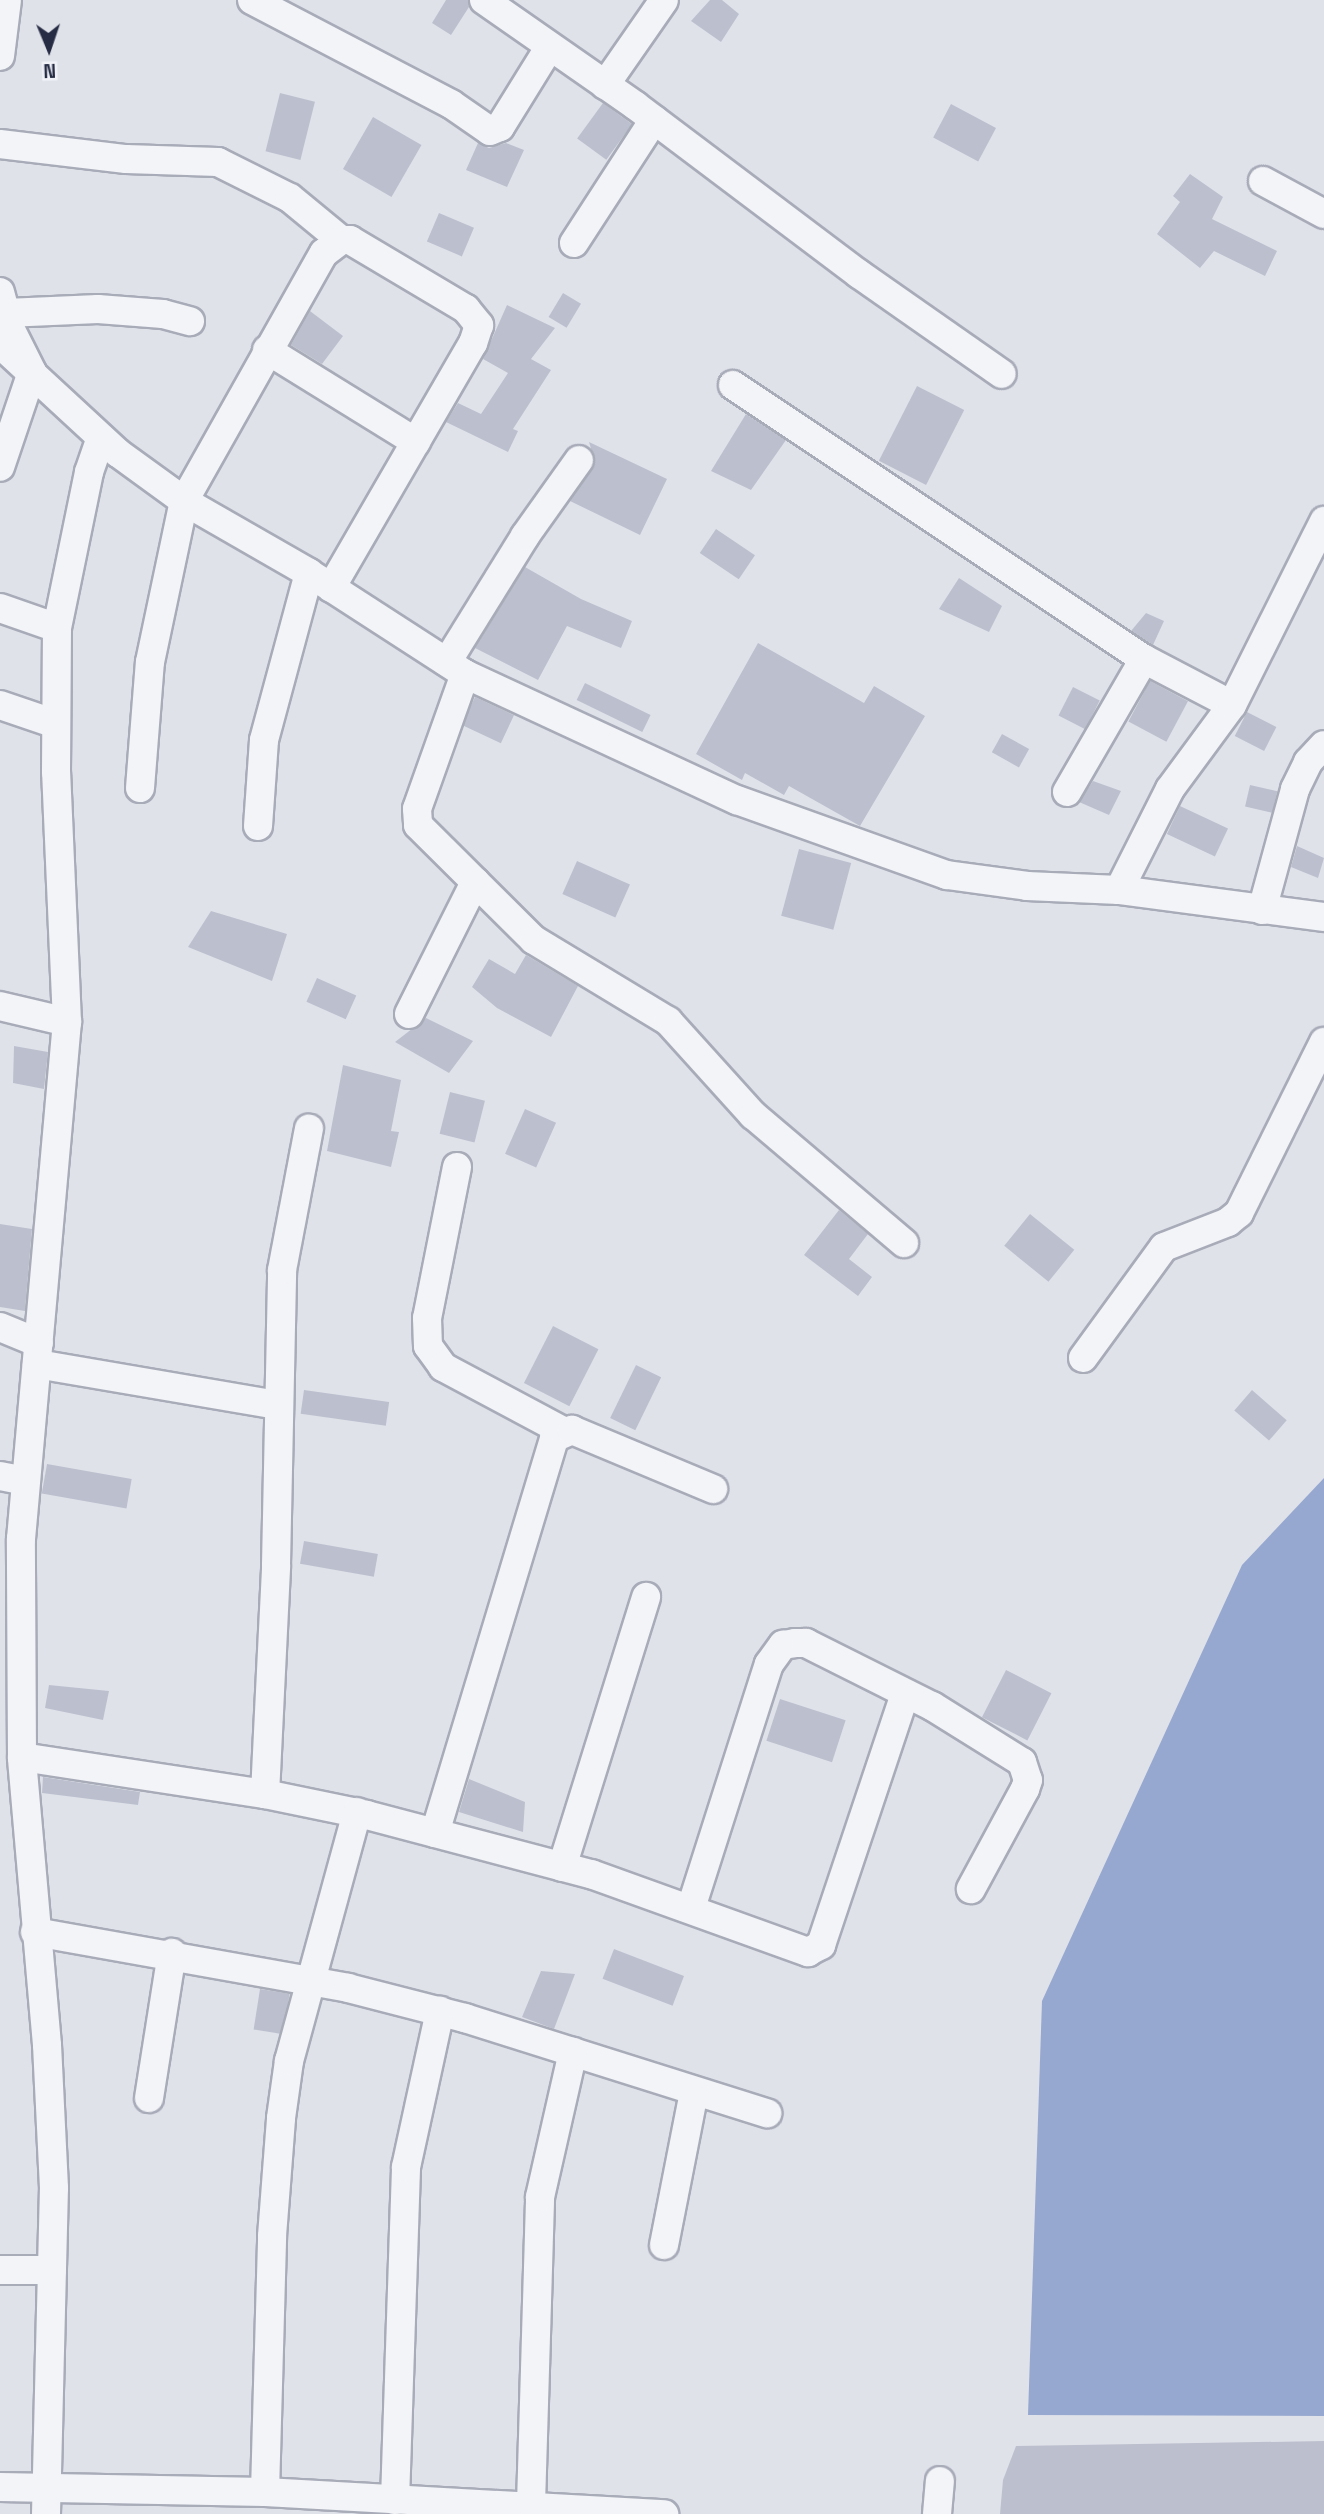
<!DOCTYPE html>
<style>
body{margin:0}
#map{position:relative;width:1324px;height:2514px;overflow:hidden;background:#e0e2ea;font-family:"Space Grotesk",sans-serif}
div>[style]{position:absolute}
.water>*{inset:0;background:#96a8cf}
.building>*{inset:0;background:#bcc0ce;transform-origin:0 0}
.roads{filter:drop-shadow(2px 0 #a8abb8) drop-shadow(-2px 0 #a8abb8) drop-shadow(0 2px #a8abb8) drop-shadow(0 -2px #a8abb8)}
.minor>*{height:28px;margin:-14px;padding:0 14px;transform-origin:14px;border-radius:14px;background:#f3f4f8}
span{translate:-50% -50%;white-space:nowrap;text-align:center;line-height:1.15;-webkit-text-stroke:5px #f0f2f8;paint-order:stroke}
.north{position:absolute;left:14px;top:14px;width:70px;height:70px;-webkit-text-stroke:5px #f0f2f8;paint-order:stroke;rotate:178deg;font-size:19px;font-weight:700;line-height:28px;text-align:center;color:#262c44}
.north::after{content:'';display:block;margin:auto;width:24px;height:32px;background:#262c44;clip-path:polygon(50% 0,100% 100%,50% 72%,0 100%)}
</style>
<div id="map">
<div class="water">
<i style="clip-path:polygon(1324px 1478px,1324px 2416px,1028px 2415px,1042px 2001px,1242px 1565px)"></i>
</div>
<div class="building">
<i style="clip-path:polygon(446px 0,468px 0,469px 7px,451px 35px,432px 23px)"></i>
<i style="clip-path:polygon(710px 0,722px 0,739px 14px,721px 42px,691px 21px)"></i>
<i style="left:280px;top:93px;width:36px;height:60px;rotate:14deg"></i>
<i style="left:603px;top:103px;width:36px;height:44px;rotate:36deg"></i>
<i style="left:951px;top:104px;width:51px;height:38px;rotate:28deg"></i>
<i style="left:373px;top:117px;width:56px;height:60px;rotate:30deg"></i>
<i style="clip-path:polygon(478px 143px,489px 148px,506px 143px,524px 150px,507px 187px,466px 170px)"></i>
<i style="clip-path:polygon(1190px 174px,1223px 197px,1212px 219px,1277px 251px,1265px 276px,1214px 251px,1200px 268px,1157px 234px,1180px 202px,1173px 196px)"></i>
<i style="left:439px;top:213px;width:38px;height:31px;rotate:23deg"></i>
<i style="left:563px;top:293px;width:21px;height:28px;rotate:31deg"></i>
<i style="clip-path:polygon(507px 305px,555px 328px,531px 359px,551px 370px,513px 429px,518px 431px,508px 452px,446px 422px,458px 403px,481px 414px,508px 373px,483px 359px)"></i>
<i style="clip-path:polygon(310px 311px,343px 336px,322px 364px,291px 345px)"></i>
<i style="left:917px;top:386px;width:53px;height:84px;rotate:27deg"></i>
<i style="clip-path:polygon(746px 414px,786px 440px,751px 490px,711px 471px)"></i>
<i style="clip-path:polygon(589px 442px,667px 479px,640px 535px,570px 501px,595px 462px)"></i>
<i style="left:716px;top:529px;width:47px;height:29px;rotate:34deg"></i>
<i style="clip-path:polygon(525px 567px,581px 599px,632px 621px,621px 648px,567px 626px,538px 680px,475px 648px)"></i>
<i style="clip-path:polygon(959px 578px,1002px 606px,989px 632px,939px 609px)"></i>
<i style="clip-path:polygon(1146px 613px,1164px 621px,1153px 645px,1131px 631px)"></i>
<i style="clip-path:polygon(758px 643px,864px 703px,874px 686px,925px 716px,860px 826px,789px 786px,784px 795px,745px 773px,742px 780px,696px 754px)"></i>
<i style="left:1150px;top:681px;width:43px;height:46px;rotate:28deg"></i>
<i style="left:585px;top:683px;width:73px;height:19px;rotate:26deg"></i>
<i style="left:1073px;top:687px;width:30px;height:32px;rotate:27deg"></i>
<i style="left:475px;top:697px;width:43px;height:31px;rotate:25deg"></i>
<i style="left:1247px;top:712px;width:33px;height:27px;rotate:27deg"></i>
<i style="left:1002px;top:734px;width:31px;height:21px;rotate:29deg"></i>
<i style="clip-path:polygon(1093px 781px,1121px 791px,1109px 815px,1079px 802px)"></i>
<i style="left:1250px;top:785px;width:28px;height:22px;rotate:13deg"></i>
<i style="left:1180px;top:806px;width:53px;height:31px;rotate:25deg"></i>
<i style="clip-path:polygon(1297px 846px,1324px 858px,1318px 878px,1291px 867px)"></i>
<i style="left:799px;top:849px;width:54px;height:69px;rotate:15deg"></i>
<i style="left:577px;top:861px;width:58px;height:36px;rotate:24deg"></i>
<i style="clip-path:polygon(211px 911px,287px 934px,272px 981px,188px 947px)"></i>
<i style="clip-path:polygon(526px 955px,578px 986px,551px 1037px,497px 1008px,472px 987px,489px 959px,515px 974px)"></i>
<i style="left:317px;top:978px;width:43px;height:26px;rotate:24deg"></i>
<i style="clip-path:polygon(426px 1018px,473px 1041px,449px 1073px,395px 1042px)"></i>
<i style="clip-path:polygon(14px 1046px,48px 1052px,44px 1089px,13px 1083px)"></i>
<i style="clip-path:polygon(343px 1065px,401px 1080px,391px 1131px,399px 1132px,391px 1167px,327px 1151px)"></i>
<i style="left:450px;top:1092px;width:36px;height:43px;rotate:14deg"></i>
<i style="left:525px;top:1109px;width:34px;height:49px;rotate:24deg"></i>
<i style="clip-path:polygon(839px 1210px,868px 1234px,849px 1259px,872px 1277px,858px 1296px,804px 1255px)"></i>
<i style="left:1030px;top:1214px;width:57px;height:41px;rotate:39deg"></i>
<i style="clip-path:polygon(0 1224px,32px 1229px,25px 1311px,0 1307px)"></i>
<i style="left:553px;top:1326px;width:51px;height:64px;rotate:27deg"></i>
<i style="left:636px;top:1365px;width:28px;height:59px;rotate:26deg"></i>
<i style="left:304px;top:1390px;width:86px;height:24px;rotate:8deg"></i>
<i style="left:1252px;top:1390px;width:46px;height:27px;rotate:41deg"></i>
<i style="left:47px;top:1464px;width:86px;height:30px;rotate:10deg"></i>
<i style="left:304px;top:1541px;width:75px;height:23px;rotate:10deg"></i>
<i style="left:1006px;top:1670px;width:51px;height:53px;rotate:27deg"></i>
<i style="clip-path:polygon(49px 1685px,109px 1691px,103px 1720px,45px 1708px)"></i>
<i style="left:780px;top:1699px;width:69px;height:44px;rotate:18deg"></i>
<i style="clip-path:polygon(43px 1777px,140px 1792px,138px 1805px,42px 1793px)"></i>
<i style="clip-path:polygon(469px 1779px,525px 1802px,523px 1832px,459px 1812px)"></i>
<i style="left:614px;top:1949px;width:75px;height:32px;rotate:21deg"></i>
<i style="clip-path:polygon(541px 1971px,575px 1974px,554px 2029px,522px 2017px)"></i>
<i style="left:260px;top:1989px;width:30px;height:41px;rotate:9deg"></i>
<i style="clip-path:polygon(1324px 2441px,1324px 2514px,1000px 2514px,1003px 2480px,1016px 2446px)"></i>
</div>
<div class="roads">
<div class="minor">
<i style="left:252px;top:0;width:225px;rotate:27.6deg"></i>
<i style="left:451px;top:104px;width:47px;rotate:34.7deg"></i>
<i style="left:490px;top:131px;width:11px;rotate:-22deg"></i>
<i style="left:500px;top:127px;width:93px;rotate:-58.2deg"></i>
<i style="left:484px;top:0;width:185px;rotate:34.9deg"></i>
<i style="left:636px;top:106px;width:279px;rotate:37deg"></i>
<i style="left:859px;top:274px;width:174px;rotate:35deg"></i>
<i style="left:0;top:56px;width:56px;rotate:-82.9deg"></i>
<i style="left:605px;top:85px;width:103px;rotate:-55.2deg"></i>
<i style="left:0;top:144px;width:127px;rotate:6.8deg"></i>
<i style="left:126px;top:159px;width:92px;rotate:1.9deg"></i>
<i style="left:218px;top:162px;width:80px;rotate:26.6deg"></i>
<i style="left:290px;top:198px;width:66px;rotate:39.5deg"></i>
<i style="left:1263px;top:181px;width:69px;rotate:28.4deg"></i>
<i style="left:574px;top:243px;width:147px;rotate:-57deg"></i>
<i style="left:0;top:292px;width:35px;rotate:75deg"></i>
<i style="left:9px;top:326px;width:51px;rotate:63.4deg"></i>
<i style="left:32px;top:372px;width:100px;rotate:108.6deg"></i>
<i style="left:6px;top:313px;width:92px;rotate:-2.5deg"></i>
<i style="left:98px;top:309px;width:65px;rotate:4.4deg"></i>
<i style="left:163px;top:314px;width:28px;rotate:15deg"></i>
<i style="left:0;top:344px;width:161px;rotate:42.7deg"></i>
<i style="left:118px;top:453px;width:82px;rotate:36deg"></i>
<i style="left:184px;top:501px;width:144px;rotate:29.9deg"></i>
<i style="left:309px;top:573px;width:186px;rotate:32.9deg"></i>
<i style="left:465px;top:674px;width:300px;rotate:24.9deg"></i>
<i style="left:737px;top:800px;width:223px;rotate:19.7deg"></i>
<i style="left:947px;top:875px;width:81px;rotate:7.8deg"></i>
<i style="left:1027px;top:886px;width:92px;rotate:2.5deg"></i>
<i style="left:1119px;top:890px;width:207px;rotate:7.5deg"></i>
<i style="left:267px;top:350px;width:175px;rotate:31.7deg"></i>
<i style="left:733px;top:385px;width:494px;rotate:33.7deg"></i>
<i style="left:1144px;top:659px;width:99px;rotate:27.6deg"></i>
<i style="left:0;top:608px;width:60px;rotate:19.3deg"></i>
<i style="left:447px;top:662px;width:148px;rotate:-58.2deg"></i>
<i style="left:525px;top:536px;width:93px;rotate:-54.6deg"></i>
<i style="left:465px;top:674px;width:143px;rotate:109.6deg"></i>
<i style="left:417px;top:809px;width:16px;rotate:86deg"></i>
<i style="left:418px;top:825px;width:163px;rotate:44.8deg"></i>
<i style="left:534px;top:940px;width:157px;rotate:31.2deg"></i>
<i style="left:668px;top:1021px;width:127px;rotate:47.9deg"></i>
<i style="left:753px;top:1115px;width:198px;rotate:40.3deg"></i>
<i style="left:0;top:705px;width:59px;rotate:18.7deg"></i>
<i style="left:140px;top:788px;width:126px;rotate:-85.5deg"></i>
<i style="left:150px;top:662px;width:165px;rotate:-78.1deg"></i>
<i style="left:184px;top:501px;width:285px;rotate:-60.6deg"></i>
<i style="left:324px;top:253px;width:21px;rotate:-37deg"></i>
<i style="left:341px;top:240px;width:9px"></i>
<i style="left:350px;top:240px;width:135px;rotate:30.7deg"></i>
<i style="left:466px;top:309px;width:21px;rotate:51deg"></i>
<i style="left:479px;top:325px;width:19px;rotate:108deg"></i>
<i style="left:473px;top:343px;width:283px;rotate:120.1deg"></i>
<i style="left:1067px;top:792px;width:154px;rotate:-59.9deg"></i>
<i style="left:258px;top:826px;width:86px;rotate:-86deg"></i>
<i style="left:264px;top:740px;width:173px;rotate:-74.9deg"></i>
<i style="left:1119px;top:890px;width:113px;rotate:-63.2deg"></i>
<i style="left:1170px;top:789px;width:104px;rotate:-53.6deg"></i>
<i style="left:1232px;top:705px;width:206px;rotate:-63.4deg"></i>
<i style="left:1262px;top:910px;width:125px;rotate:-74.7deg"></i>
<i style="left:1295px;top:789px;width:30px;rotate:-64deg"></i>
<i style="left:1308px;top:762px;width:23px;rotate:-47deg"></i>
<i style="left:0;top:1006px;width:69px;rotate:13.4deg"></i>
<i style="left:409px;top:1014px;width:148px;rotate:-63.4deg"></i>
<i style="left:457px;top:1167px;width:154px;rotate:101.2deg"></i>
<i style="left:427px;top:1318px;width:28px;rotate:88deg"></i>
<i style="left:428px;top:1346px;width:26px;rotate:54deg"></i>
<i style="left:443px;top:1367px;width:136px;rotate:28.1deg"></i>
<i style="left:0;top:1327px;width:42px;rotate:22.3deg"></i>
<i style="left:1083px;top:1358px;width:137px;rotate:-53.9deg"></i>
<i style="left:1164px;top:1247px;width:69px;rotate:-21.3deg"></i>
<i style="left:1228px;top:1222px;width:14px;rotate:-39deg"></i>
<i style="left:1239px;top:1213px;width:191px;rotate:-63.6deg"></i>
<i style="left:37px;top:1364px;width:243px;rotate:9.7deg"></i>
<i style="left:0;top:1476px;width:25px;rotate:11deg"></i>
<i style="left:22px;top:1757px;width:246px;rotate:8.7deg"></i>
<i style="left:265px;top:1794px;width:104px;rotate:11.6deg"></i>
<i style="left:367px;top:1815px;width:232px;rotate:14.8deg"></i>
<i style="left:591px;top:1874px;width:231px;rotate:19.8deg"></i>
<i style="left:808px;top:1952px;width:15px;rotate:-28deg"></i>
<i style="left:821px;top:1945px;width:265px;rotate:-71.5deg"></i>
<i style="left:265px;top:1794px;width:229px;rotate:-87.2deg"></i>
<i style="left:276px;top:1565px;width:295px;rotate:-88.8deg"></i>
<i style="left:282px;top:1270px;width:144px;rotate:-79.2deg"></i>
<i style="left:435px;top:1833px;width:413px;rotate:-73.2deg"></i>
<i style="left:554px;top:1438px;width:20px;rotate:-24deg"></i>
<i style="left:572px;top:1430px;width:153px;rotate:22.7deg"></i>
<i style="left:562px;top:1867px;width:283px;rotate:-72.7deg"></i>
<i style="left:691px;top:1908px;width:256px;rotate:-72.3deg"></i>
<i style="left:769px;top:1664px;width:24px;rotate:-54deg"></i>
<i style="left:783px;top:1645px;width:12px;rotate:-9deg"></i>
<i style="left:795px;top:1643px;width:11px"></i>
<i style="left:806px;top:1643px;width:141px;rotate:26.6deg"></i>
<i style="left:932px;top:1706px;width:106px;rotate:31.9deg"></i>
<i style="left:1022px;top:1762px;width:19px;rotate:72deg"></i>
<i style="left:1028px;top:1780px;width:9px;rotate:108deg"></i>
<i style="left:1025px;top:1789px;width:114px;rotate:118.4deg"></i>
<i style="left:35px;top:1932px;width:318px;rotate:10.1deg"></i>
<i style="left:348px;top:1988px;width:121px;rotate:14.4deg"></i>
<i style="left:465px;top:2018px;width:317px;rotate:17.5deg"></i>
<i style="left:149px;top:2098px;width:147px;rotate:-81deg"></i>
<i style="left:664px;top:2245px;width:156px;rotate:-78.9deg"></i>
<i style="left:0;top:2270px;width:52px"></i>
<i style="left:0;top:2487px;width:265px;rotate:1.1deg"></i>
<i style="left:265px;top:2492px;width:400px;rotate:3.2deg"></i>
<i style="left:265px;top:2492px;width:256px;rotate:-88.4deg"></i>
<i style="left:272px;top:2236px;width:118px;rotate:-85.6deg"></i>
<i style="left:281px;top:2118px;width:58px;rotate:-82deg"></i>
<i style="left:289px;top:2061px;width:258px;rotate:-74.7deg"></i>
<i style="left:395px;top:2500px;width:333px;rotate:-88.1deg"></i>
<i style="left:406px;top:2167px;width:160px;rotate:-77.7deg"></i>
<i style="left:531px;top:2504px;width:307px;rotate:-88.3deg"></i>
<i style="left:540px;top:2197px;width:149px;rotate:-77.2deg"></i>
<i style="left:46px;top:2514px;width:326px;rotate:-88.6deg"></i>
<i style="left:54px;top:2188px;width:143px;rotate:-92.8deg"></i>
<i style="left:47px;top:2045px;width:289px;rotate:-95deg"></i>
<i style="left:22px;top:1757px;width:218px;rotate:-90.3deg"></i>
<i style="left:21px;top:1539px;width:519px;rotate:-84.92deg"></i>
<i style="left:67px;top:1022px;width:250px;rotate:-92.5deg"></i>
<i style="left:56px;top:772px;width:144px;rotate:-89.6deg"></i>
<i style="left:57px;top:628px;width:159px;rotate:-78.4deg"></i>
<i style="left:89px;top:472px;width:36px;rotate:-71deg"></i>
<i style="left:937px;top:2514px;width:33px;rotate:-85deg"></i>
</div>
</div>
<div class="north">N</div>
</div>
